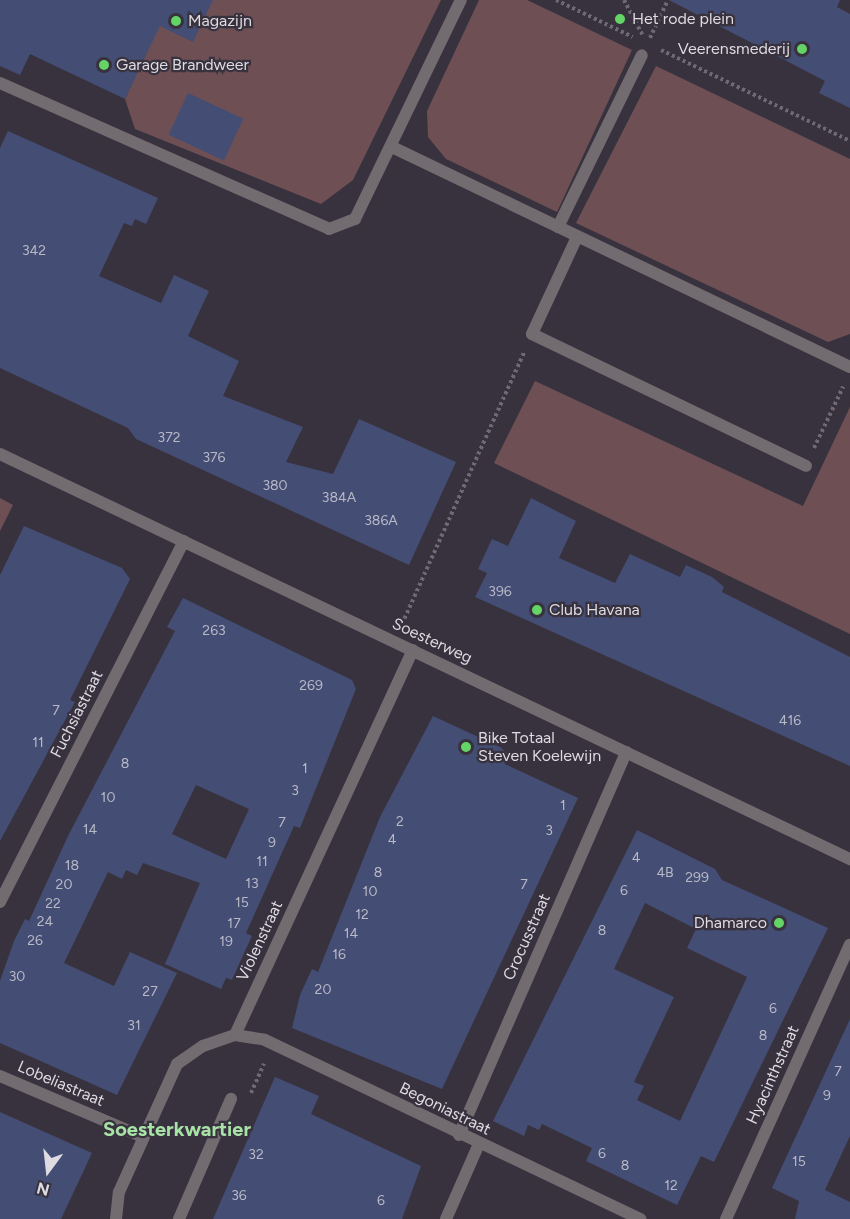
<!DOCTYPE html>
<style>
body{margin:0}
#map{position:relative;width:850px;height:1219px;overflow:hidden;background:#38323f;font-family:Figtree,sans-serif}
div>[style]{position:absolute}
.green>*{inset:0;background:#6e5054}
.building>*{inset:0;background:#444d73;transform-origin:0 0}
.path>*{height:4px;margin-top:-2px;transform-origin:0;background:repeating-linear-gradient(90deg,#6e6974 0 3px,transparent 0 6px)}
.service>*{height:12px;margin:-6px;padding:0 6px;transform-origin:6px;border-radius:6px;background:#726c70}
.pedestrian>*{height:12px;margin:-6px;padding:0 6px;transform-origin:6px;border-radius:6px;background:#726c70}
.minor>*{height:12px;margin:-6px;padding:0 6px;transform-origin:6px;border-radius:6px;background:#726c70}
.dots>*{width:16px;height:16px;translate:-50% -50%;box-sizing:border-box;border:3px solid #38323f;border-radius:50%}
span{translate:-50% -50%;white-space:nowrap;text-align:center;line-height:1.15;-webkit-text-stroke:4.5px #38323f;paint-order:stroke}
.number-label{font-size:14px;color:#b8b8c7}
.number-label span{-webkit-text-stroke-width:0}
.poi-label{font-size:16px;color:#dedbe3}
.left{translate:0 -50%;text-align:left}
.right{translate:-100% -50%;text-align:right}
.street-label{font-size:16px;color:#dedbe3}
.quarter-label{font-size:20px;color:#a8e2a7;font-weight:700}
.north{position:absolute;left:18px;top:1141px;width:60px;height:60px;-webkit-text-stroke:4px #38323f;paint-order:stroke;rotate:195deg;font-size:16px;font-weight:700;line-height:24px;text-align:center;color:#dedbe3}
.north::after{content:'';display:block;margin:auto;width:21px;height:27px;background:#dedbe3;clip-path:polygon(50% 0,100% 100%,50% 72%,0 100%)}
</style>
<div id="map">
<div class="green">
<i style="clip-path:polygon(107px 0,441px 0,353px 180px,321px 204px,135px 129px,125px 99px,143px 59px)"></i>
<i style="clip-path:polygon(479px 0,527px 0,632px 50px,557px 212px,446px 159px,428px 137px,427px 111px)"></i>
<i style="clip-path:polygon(656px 66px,850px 159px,850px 334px,828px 342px,576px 223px)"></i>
<i style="clip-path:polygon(535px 381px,803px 506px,850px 407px,850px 634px,494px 463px)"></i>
<i style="clip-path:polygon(0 498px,13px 505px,0 531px)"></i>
</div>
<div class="building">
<i style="clip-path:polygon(0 0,213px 0,193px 42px,160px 26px,125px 99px,30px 54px,20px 75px,0 66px)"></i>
<i style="clip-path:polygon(669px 0,840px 0,837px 7px,850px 14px,850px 108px,819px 93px,825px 81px)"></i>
<i style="left:188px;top:93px;width:61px;height:46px;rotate:25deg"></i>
<i style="clip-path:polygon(8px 131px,158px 198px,146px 224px,135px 219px,132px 226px,124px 223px,99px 276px,161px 303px,174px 275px,209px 291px,188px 336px,239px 361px,223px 396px,303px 427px,286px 462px,333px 474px,359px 419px,456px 462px,409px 565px,136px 439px,128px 428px,0 368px,0 148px)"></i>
<i style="clip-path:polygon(531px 498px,576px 521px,559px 558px,615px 583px,630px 554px,680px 577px,686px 565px,712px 577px,724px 587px,722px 592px,850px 657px,850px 766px,475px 597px,487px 573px,478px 569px,492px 539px,508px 546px)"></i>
<i style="clip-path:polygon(24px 526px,122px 568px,130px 579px,70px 700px,75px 702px,0 841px,0 575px)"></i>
<i style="clip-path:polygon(evenodd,183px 598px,352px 680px,356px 689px,300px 828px,294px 826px,246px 933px,252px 936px,245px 951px,232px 980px,226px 978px,221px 989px,165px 964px,200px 883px,143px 863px,137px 875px,126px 870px,122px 879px,108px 872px,64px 963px,114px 986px,130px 952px,177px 973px,117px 1095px,0 1043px,0 981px,14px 941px,25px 919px,29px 921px,68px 836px,175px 631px,167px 627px,183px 598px,196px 785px,249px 809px,226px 859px,172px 834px,196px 785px)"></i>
<i style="clip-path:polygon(433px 716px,500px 747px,509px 755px,505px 764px,578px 798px,442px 1089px,292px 1028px,300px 995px,312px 969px,318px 972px,380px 817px)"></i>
<i style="clip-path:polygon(evenodd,637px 830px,715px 869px,722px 880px,828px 928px,714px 1162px,701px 1156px,677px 1205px,586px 1161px,592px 1148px,542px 1124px,539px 1130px,528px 1125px,524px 1136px,493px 1121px,637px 830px,645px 903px,696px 929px,687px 948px,747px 977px,680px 1121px,637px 1100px,644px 1086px,634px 1082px,674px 997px,614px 969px,645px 903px)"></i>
<i style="clip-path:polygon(850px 1019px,850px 1136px,825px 1190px,850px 1202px,850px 1219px,795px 1219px,799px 1201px,772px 1188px)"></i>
<i style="clip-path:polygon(275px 1077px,319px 1096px,311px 1114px,421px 1166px,402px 1219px,213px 1219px)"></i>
<i style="clip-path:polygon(0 1112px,92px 1153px,61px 1219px,0 1219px)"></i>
</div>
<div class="path">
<i style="left:556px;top:0;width:85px;rotate:25.7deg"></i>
<i style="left:624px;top:0;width:40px;rotate:62deg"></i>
<i style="left:650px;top:38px;width:42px;rotate:-64.7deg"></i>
<i style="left:661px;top:50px;width:210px;rotate:25.7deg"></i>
<i style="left:814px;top:448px;width:68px;rotate:-64.6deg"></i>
<i style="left:402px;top:624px;width:298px;rotate:-65.8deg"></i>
<i style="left:251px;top:1093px;width:32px;rotate:-66deg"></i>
</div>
<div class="service">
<i style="left:0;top:83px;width:360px;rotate:23.9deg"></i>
<i style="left:329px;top:229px;width:28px;rotate:-21deg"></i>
<i style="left:355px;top:219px;width:243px;rotate:-64.2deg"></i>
<i style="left:392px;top:147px;width:508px;rotate:25.66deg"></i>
<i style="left:558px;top:227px;width:191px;rotate:-64deg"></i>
<i style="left:577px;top:237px;width:107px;rotate:114.9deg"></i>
<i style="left:532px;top:334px;width:304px;rotate:25.7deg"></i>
</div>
<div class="pedestrian">
<i style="left:446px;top:1219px;width:82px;rotate:-66.3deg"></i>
</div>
<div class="minor">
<i style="left:0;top:454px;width:942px;rotate:25.48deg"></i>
<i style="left:0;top:902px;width:405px;rotate:-63deg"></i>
<i style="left:235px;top:1035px;width:30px;rotate:9deg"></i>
<i style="left:265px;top:1040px;width:416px;rotate:25.5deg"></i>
<i style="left:0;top:1076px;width:155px;rotate:23.1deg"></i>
<i style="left:459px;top:1135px;width:418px;rotate:-66.4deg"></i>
<i style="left:116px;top:1219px;width:27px;rotate:-84deg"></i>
<i style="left:119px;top:1192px;width:141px;rotate:-65.6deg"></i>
<i style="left:177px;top:1064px;width:32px;rotate:-35deg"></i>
<i style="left:203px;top:1046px;width:34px;rotate:-19deg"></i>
<i style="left:235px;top:1035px;width:424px;rotate:-65.2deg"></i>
<i style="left:179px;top:1219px;width:131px;rotate:-66.6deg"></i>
<i style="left:726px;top:1219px;width:301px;rotate:-65.7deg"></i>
</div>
<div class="dots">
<i style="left:620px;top:19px;background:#65d467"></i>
<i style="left:176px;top:21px;background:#65d467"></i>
<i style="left:802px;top:49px;background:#65d467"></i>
<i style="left:104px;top:65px;background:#65d467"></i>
<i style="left:537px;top:610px;background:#65d467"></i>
<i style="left:466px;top:747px;background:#65d467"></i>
<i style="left:779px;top:923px;background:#65d467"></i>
</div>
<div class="number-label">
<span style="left:34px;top:251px">342</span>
<span style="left:169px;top:438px">372</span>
<span style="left:214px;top:458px">376</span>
<span style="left:275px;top:486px">380</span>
<span style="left:339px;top:498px">384A</span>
<span style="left:381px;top:521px">386A</span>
<span style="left:500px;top:592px">396</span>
<span style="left:214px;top:631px">263</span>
<span style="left:311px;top:686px">269</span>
<span style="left:56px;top:711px">7</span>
<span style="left:790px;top:721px">416</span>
<span style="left:38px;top:743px">11</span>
<span style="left:125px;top:764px">8</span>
<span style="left:305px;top:769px">1</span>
<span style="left:295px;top:791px">3</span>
<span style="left:108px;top:798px">10</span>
<span style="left:563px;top:806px">1</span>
<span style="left:400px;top:822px">2</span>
<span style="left:282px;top:823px">7</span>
<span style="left:90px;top:830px">14</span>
<span style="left:549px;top:831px">3</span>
<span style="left:392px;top:840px">4</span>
<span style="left:272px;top:843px">9</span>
<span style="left:636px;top:858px">4</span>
<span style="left:262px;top:862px">11</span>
<span style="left:72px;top:866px">18</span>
<span style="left:378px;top:873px">8</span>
<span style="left:665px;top:873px">4B</span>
<span style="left:697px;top:878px">299</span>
<span style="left:252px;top:884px">13</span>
<span style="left:64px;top:885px">20</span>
<span style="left:524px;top:885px">7</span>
<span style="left:624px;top:891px">6</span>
<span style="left:370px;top:892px">10</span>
<span style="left:242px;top:903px">15</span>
<span style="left:53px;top:904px">22</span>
<span style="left:362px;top:915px">12</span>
<span style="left:45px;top:922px">24</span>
<span style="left:234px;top:924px">17</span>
<span style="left:602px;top:931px">8</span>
<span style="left:351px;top:934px">14</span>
<span style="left:35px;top:941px">26</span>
<span style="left:226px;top:942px">19</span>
<span style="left:339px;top:955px">16</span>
<span style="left:17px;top:977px">30</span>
<span style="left:323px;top:990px">20</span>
<span style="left:150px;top:992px">27</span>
<span style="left:773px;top:1009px">6</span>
<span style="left:134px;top:1026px">31</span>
<span style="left:763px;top:1036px">8</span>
<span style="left:838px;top:1072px">7</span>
<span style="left:827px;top:1096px">9</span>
<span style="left:602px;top:1154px">6</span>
<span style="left:256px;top:1155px">32</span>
<span style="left:799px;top:1162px">15</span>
<span style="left:625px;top:1166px">8</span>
<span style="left:671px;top:1186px">12</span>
<span style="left:239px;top:1196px">36</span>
<span style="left:381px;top:1201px">6</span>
</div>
<div class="poi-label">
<span class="left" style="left:632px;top:19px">Het rode plein</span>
<span class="left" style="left:188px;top:21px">Magazijn</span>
<span class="right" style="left:790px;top:49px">Veerensmederij</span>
<span class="left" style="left:116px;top:65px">Garage Brandweer</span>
<span class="left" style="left:549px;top:610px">Club Havana</span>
<span class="left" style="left:478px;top:747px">Bike Totaal<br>Steven Koelewijn</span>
<span class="right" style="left:767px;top:923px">Dhamarco</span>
</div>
<div class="street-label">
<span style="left:432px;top:641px;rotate:25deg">Soesterweg</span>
<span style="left:77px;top:714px;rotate:-63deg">Fuchsiastraat</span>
<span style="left:527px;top:937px;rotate:-66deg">Crocusstraat</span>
<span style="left:260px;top:941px;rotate:-65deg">Violenstraat</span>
<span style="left:773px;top:1075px;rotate:-66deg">Hyacinthstraat</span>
<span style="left:61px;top:1084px;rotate:23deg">Lobeliastraat</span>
<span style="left:445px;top:1109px;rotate:26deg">Begoniastraat</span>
</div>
<div class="quarter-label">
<span style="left:177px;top:1129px">Soesterkwartier</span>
</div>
<div class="north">N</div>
</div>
